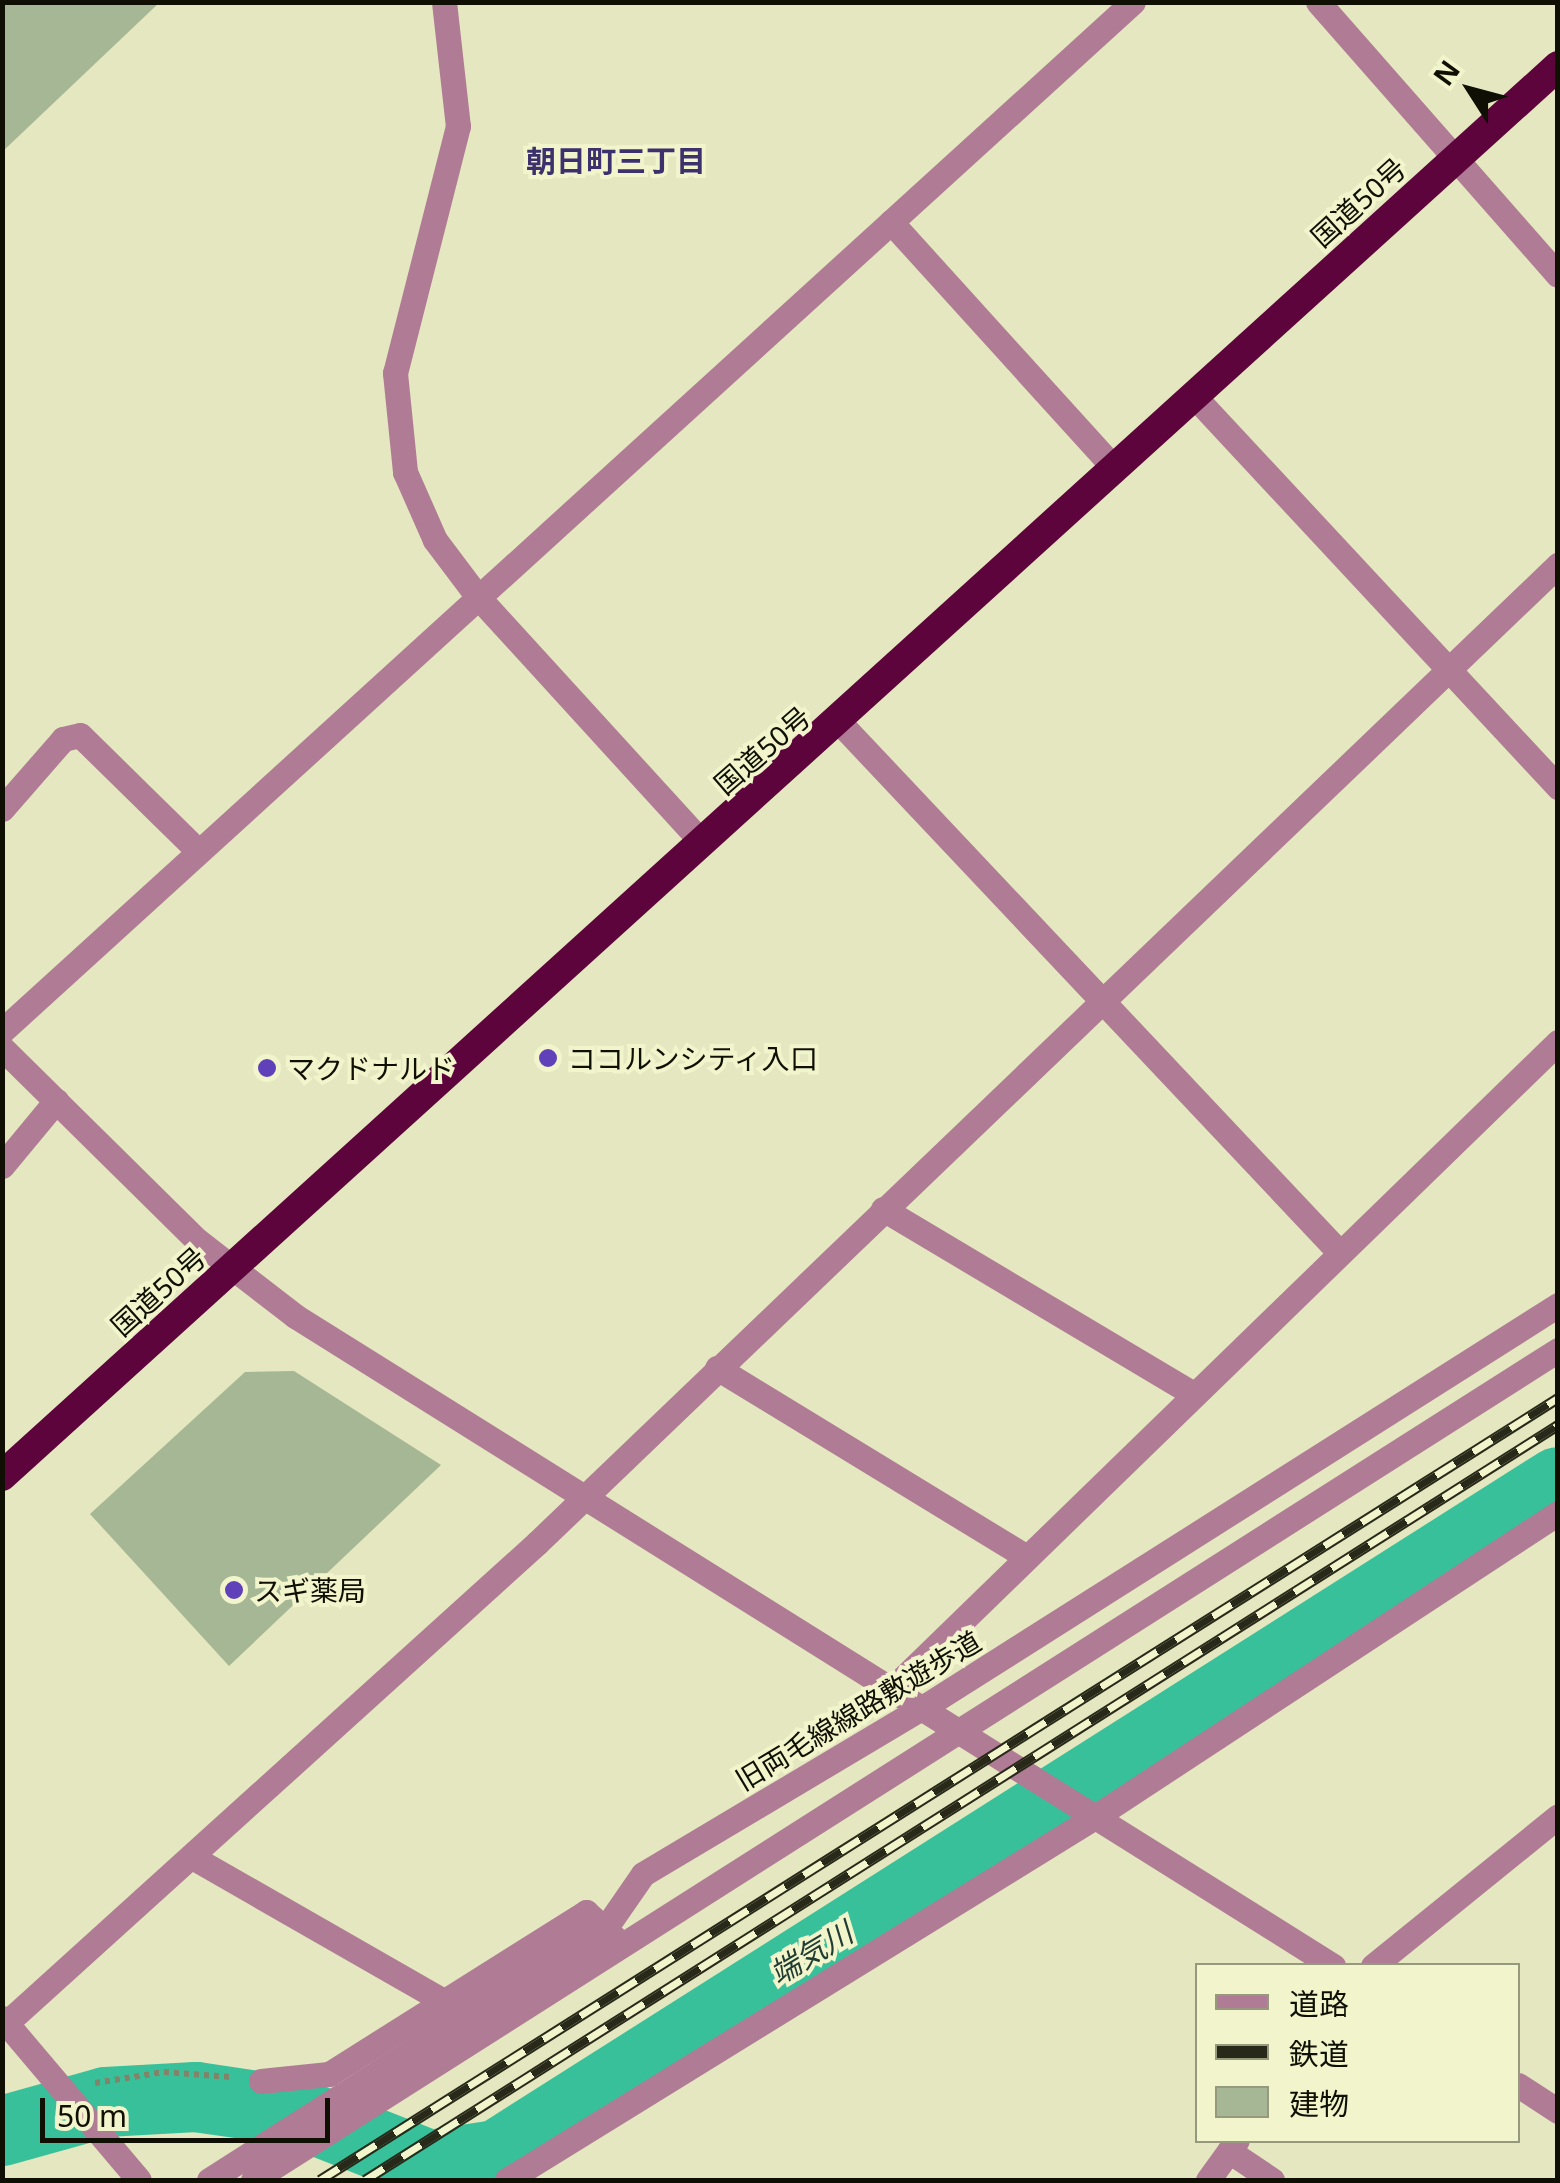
<!DOCTYPE html>
<meta charset="utf-8">
<style>
body{margin:0}
#map{position:relative;width:1560px;height:2183px;overflow:hidden;background:#e4e7bf;font-family:"Noto Sans","Noto Sans JP",sans-serif}
div>[style]{position:absolute}
.river>*{height:70px;margin:-35px;padding:0 35px;transform-origin:35px;border-radius:35px;background:#37c099}
.building>*{inset:0;background:#a5b794}
.path>*{height:6px;margin-top:-3px;transform-origin:0;background:repeating-linear-gradient(90deg,#828469 0 5px,transparent 0 10px)}
.minor>*{height:25px;margin:-12.5px;padding:0 12.5px;transform-origin:12.5px;border-radius:12.5px;background:#b07c95}
.highway>*{height:30px;margin:-15px;padding:0 15px;transform-origin:15px;border-radius:15px;background:#5d043c}
.rail>*{height:11px;margin-top:-5.5px;transform-origin:0;background:repeating-linear-gradient(90deg,#f2f4cc 0 22px,#282919 0 44px);box-sizing:border-box;border-block:2px solid #282919}
.dots>*{width:28px;height:28px;translate:-50% -50%;box-sizing:border-box;border:5px solid #f2f4cc;border-radius:50%}
span{translate:-50% -50%;white-space:nowrap;text-align:center;line-height:1.15;-webkit-text-stroke:8px #f2f4cc;paint-order:stroke}
.street-label{font-size:28px;color:#0f1003}
.poi-label{font-size:28px;color:#0f1003}
.left{translate:0 -50%;text-align:left}
.neighbourhood-label{font-size:30px;color:#3d316d;font-weight:700}
.water-label{font-size:30px;color:#213d33;font-style:italic}
.frame{position:absolute;inset:0;border:5px solid #0f1003;pointer-events:none}
.legend{position:absolute;left:1195px;top:1963px;width:325px;height:180px;box-sizing:border-box;background:#f2f4cc;border:2px solid #97997c;margin:0;padding:12px 18px;list-style:none;font-size:30px;color:#0f1003}
.legend li{display:flex;align-items:center;gap:20px;height:50px}
.legend b{width:50px;border:2px solid #97997c}
.north{position:absolute;left:1420px;top:40px;width:100px;height:100px;-webkit-text-stroke:8px #f2f4cc;paint-order:stroke;rotate:306deg;font-size:28px;font-weight:700;line-height:40px;text-align:center;color:#0f1003}
.north::after{content:'';display:block;margin:auto;width:35px;height:45px;background:#0f1003;clip-path:polygon(50% 0,100% 100%,50% 72%,0 100%)}
.scale{position:absolute;left:40px;top:2098px;width:290px;height:45px;box-sizing:border-box;border:5px solid #0f1003;border-top:0;padding-left:12px;font-size:30px;line-height:35px;white-space:nowrap;color:#0f1003;-webkit-text-stroke:8px #f2f4cc;paint-order:stroke}
</style>
<div id="map">
<div class="river">
<i style="left:2px;top:2131px;width:108px;rotate:-15.6deg"></i>
<i style="left:106px;top:2102px;width:90px;rotate:-3.2deg"></i>
<i style="left:196px;top:2097px;width:97px;rotate:8.3deg"></i>
<i style="left:292px;top:2111px;width:147px;rotate:21.5deg"></i>
<i style="left:429px;top:2165px;width:69px;rotate:-8.4deg"></i>
<i style="left:497px;top:2155px;width:1256px;rotate:-32.39deg"></i>
</div>
<div class="building">
<i style="clip-path:polygon(2px 2px,160px 2px,2px 152px)"></i>
<i style="clip-path:polygon(294px 1371px,441px 1465px,229px 1666px,90px 1514px,245px 1372px)"></i>
</div>
<div class="path">
<i style="left:95px;top:2083px;width:70px;rotate:-9.1deg"></i>
<i style="left:164px;top:2072px;width:67px;rotate:4.3deg"></i>
</div>
<div class="minor">
<i style="left:444px;top:2px;width:125px;rotate:83.6deg"></i>
<i style="left:458px;top:126px;width:255px;rotate:104.3deg"></i>
<i style="left:395px;top:373px;width:100px;rotate:84.2deg"></i>
<i style="left:405px;top:472px;width:74px;rotate:66.2deg"></i>
<i style="left:435px;top:540px;width:71px;rotate:53deg"></i>
<i style="left:478px;top:597px;width:333px;rotate:47.6deg"></i>
<i style="left:1318px;top:2px;width:363px;rotate:48.7deg"></i>
<i style="left:891px;top:222px;width:332px;rotate:47.8deg"></i>
<i style="left:1193px;top:395px;width:536px;rotate:47.04deg"></i>
<i style="left:841px;top:724px;width:726px;rotate:46.67deg"></i>
<i style="left:2px;top:809px;width:93px;rotate:-48.9deg"></i>
<i style="left:63px;top:739px;width:17px;rotate:-13deg"></i>
<i style="left:80px;top:735px;width:164px;rotate:44.5deg"></i>
<i style="left:2px;top:1031px;width:1529px;rotate:-42.3deg"></i>
<i style="left:2px;top:1048px;width:275px;rotate:44.6deg"></i>
<i style="left:198px;top:1241px;width:123px;rotate:37.7deg"></i>
<i style="left:295px;top:1316px;width:1225px;rotate:32.05deg"></i>
<i style="left:2px;top:1166px;width:85px;rotate:-50.3deg"></i>
<i style="left:883px;top:1209px;width:360px;rotate:30.8deg"></i>
<i style="left:717px;top:1368px;width:361px;rotate:31.4deg"></i>
<i style="left:894px;top:1687px;width:926px;rotate:-44.17deg"></i>
<i style="left:192px;top:1857px;width:296px;rotate:29.8deg"></i>
<i style="left:1373px;top:1966px;width:238px;rotate:-39deg"></i>
<i style="left:2px;top:2018px;width:212px;rotate:49.8deg"></i>
<i style="left:2px;top:2027px;width:721px;rotate:-42.13deg"></i>
<i style="left:537px;top:1543px;width:1414px;rotate:-43.77deg"></i>
<i style="left:261px;top:2081px;width:68px;rotate:-5.9deg"></i>
<i style="left:329px;top:2074px;width:304px;rotate:-32.2deg"></i>
<i style="left:586px;top:1912px;width:38px;rotate:42deg"></i>
<i style="left:1518px;top:2085px;width:48px;rotate:33deg"></i>
<i style="left:1229px;top:2151px;width:52px;rotate:34deg"></i>
<i style="left:209px;top:2180px;width:472px;rotate:-32.5deg"></i>
<i style="left:607px;top:1926px;width:63px;rotate:-55.3deg"></i>
<i style="left:643px;top:1874px;width:330px;rotate:-30.8deg"></i>
<i style="left:927px;top:1705px;width:747px;rotate:-32.37deg"></i>
<i style="left:253px;top:2180px;width:1547px;rotate:-32.46deg"></i>
<i style="left:507px;top:2180px;width:695px;rotate:-31.7deg"></i>
<i style="left:1098px;top:1815px;width:550px;rotate:-33.29deg"></i>
<i style="left:1208px;top:2180px;width:49px;rotate:-54.1deg"></i>
</div>
<div class="highway">
<i style="left:2px;top:1476px;width:2100px;rotate:-42.18deg"></i>
</div>
<div class="rail">
<i style="left:320px;top:2180px;width:1464px;rotate:-32.28deg"></i>
<i style="left:365px;top:2180px;width:1412px;rotate:-32.33deg"></i>
</div>
<div class="dots">
<i style="left:548px;top:1058px;background:#6041b9"></i>
<i style="left:267px;top:1068px;background:#6041b9"></i>
<i style="left:234px;top:1590px;background:#6041b9"></i>
</div>
<div class="street-label">
<span style="left:1358px;top:202px;rotate:-42deg">国道50号</span>
<span style="left:762px;top:750px;rotate:-41deg">国道50号</span>
<span style="left:158px;top:1291px;rotate:-42deg">国道50号</span>
<span style="left:858px;top:1710px;rotate:-31deg">旧両毛線線路敷遊歩道</span>
</div>
<div class="poi-label">
<span class="left" style="left:568px;top:1058px">ココルンシティ入口</span>
<span class="left" style="left:287px;top:1068px">マクドナルド</span>
<span class="left" style="left:254px;top:1590px">スギ薬局</span>
</div>
<div class="neighbourhood-label">
<span style="left:616px;top:161px">朝日町三丁目</span>
</div>
<div class="water-label">
<span style="left:811px;top:1953px;rotate:-31deg">端気川</span>
</div>
<div class="frame"></div>
<ul class="legend">
<li><b style="height:12px;background:#b07c95"></b>道路</li>
<li><b style="height:12px;background:#282919"></b>鉄道</li>
<li><b style="height:28px;background:#a5b794"></b>建物</li>
</ul>
<div class="north">N</div>
<div class="scale">50 m</div>
</div>
